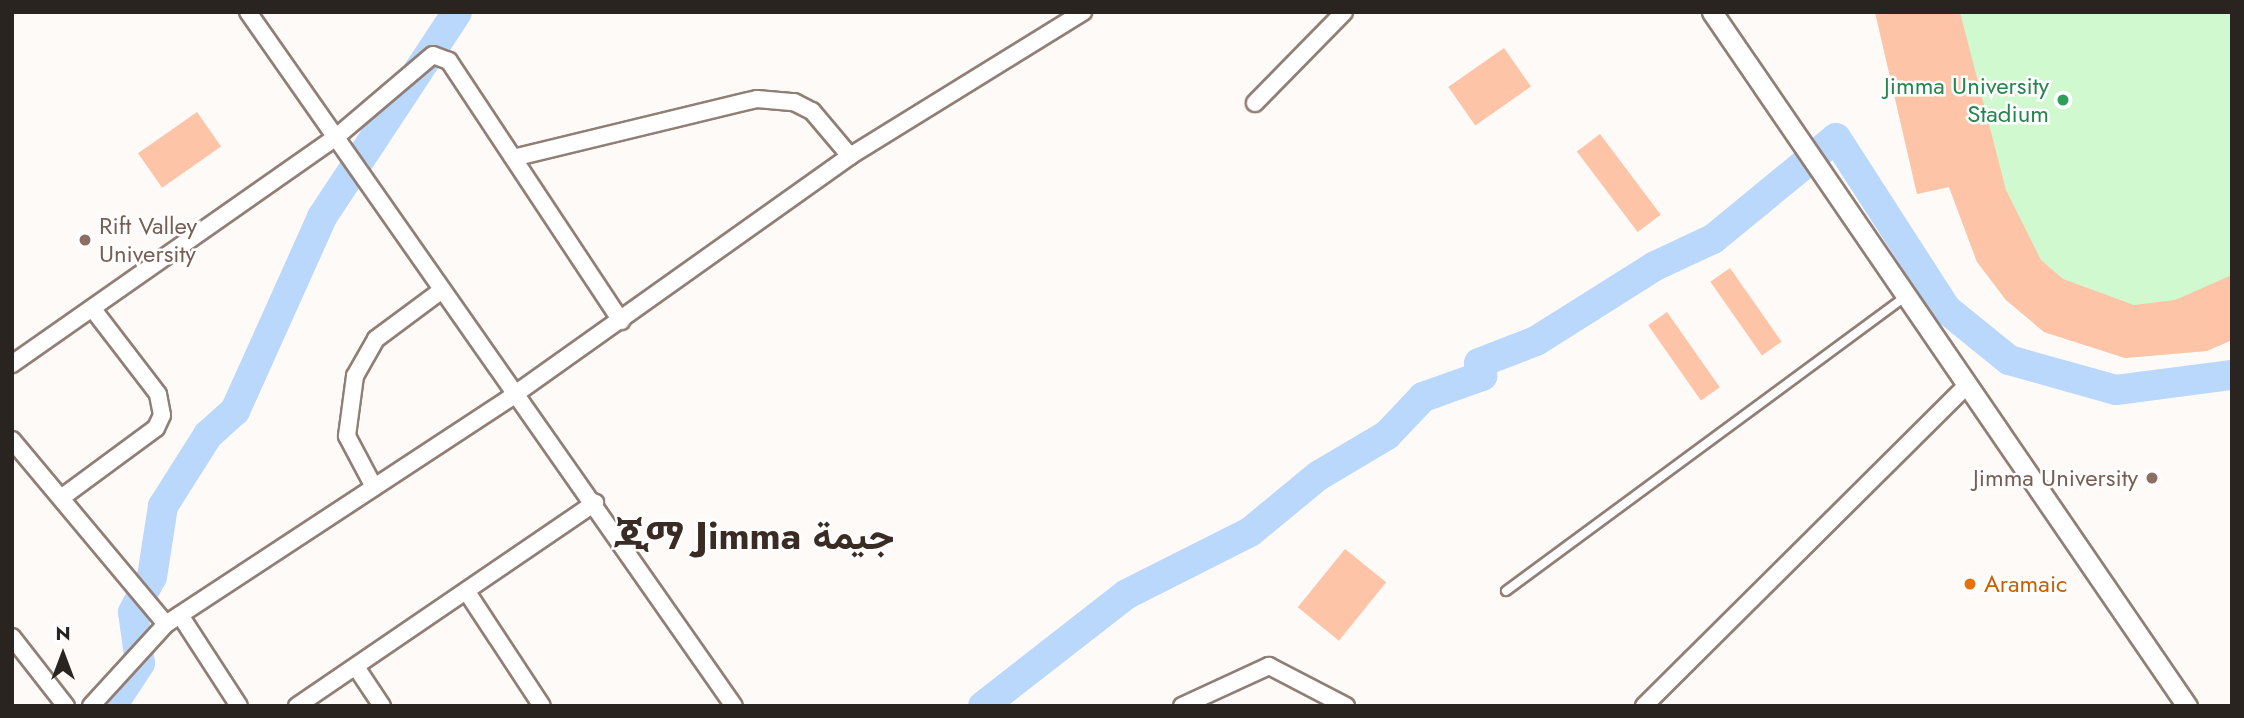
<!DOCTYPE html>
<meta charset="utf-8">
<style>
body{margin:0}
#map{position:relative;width:2244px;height:718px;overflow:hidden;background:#fefaf8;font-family:Jost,Vazirmatn,"Noto Sans Ethiopic",sans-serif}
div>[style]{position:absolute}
.green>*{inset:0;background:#d1f9cf}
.river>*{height:30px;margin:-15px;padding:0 15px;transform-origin:15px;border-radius:15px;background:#bad7fc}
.building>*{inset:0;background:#fdc4a7;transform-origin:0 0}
.roads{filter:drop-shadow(2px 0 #907f77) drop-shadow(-2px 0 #907f77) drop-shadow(0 2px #907f77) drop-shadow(0 -2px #907f77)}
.service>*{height:8px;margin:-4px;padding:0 4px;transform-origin:4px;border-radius:4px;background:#fff}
.minor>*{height:16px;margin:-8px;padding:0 8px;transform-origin:8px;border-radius:8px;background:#fff}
.tertiary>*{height:19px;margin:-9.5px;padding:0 9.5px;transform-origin:9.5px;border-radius:9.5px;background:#fff}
.dots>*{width:19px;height:19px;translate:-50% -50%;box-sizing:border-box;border:4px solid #fff;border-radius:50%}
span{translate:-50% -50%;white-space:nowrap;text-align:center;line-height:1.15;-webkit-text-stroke:5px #fff;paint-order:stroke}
.leisure-label{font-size:24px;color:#27864d}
.right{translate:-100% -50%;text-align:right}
.education-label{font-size:24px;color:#785e54}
.left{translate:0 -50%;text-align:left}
.food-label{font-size:24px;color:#c56008}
.town-label{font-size:38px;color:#3a2c25;font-weight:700}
.frame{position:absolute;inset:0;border:14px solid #2a2420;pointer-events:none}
.north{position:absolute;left:28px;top:620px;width:70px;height:70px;-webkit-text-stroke:5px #fff;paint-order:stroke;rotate:0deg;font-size:19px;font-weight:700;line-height:28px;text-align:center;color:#2a2420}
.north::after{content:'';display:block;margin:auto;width:24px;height:32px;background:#2a2420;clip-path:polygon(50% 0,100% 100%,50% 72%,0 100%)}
</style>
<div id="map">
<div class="green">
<i style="clip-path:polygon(1875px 12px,2232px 12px,2232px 340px,2207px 351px,2125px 358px,2044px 332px,2006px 300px,1977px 262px,1949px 187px,1917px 194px)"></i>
</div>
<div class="river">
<i style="left:112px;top:706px;width:51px;rotate:-56.9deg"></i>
<i style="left:140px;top:663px;width:51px;rotate:-97.8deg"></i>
<i style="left:133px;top:612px;width:40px;rotate:-62deg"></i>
<i style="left:152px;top:577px;width:72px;rotate:-81.2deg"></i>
<i style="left:163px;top:506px;width:84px;rotate:-57.6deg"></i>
<i style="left:208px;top:435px;width:36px;rotate:-42deg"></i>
<i style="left:235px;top:411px;width:213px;rotate:-65.8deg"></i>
<i style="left:322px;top:217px;width:245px;rotate:-56.6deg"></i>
<i style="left:983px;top:706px;width:182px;rotate:-37.9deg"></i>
<i style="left:1127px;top:594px;width:138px;rotate:-26.8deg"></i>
<i style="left:1250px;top:532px;width:88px;rotate:-39.5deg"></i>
<i style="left:1318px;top:476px;width:80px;rotate:-30.7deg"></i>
<i style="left:1387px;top:435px;width:52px;rotate:-46.5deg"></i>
<i style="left:1423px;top:397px;width:63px;rotate:-19.6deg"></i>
<i style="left:1482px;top:376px;width:13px;rotate:-103deg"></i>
<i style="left:1479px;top:363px;width:61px;rotate:-21.1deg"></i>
<i style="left:1536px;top:341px;width:141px;rotate:-32.2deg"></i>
<i style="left:1655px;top:266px;width:64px;rotate:-25deg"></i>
<i style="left:1713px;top:239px;width:159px;rotate:-39.4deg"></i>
<i style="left:1836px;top:138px;width:203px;rotate:57.2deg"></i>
<i style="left:1946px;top:309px;width:81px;rotate:39deg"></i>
<i style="left:2009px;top:360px;width:111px;rotate:15.7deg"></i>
<i style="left:2116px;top:390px;width:117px;rotate:-7.4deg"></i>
</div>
<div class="building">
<i style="clip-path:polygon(1875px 12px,1960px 12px,2006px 190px,2041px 260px,2063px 279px,2134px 305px,2175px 300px,2232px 275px,2232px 340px,2207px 351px,2125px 358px,2044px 332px,2006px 300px,1977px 262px,1949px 187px,1917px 194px)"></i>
<i style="left:1504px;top:48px;width:47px;height:68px;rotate:55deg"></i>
<i style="left:197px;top:112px;width:42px;height:72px;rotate:55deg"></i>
<i style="left:1600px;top:134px;width:101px;height:29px;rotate:53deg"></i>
<i style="left:1730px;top:268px;width:90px;height:24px;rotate:55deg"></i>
<i style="left:1667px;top:312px;width:92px;height:23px;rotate:55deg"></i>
<i style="left:1345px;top:549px;width:53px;height:75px;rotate:39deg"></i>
</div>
<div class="roads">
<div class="service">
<i style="left:1506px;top:591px;width:494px;rotate:-36.4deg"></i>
</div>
<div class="minor">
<i style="left:248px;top:12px;width:847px;rotate:55deg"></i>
<i style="left:1255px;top:103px;width:127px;rotate:-45.6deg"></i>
<i style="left:517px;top:157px;width:247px;rotate:-13.6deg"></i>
<i style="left:757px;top:99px;width:37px;rotate:5deg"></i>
<i style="left:794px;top:102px;width:20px;rotate:27deg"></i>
<i style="left:812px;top:111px;width:59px;rotate:49.8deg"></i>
<i style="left:12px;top:364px;width:394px;rotate:-35deg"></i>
<i style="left:335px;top:138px;width:128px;rotate:-40.3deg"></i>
<i style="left:433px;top:55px;width:17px;rotate:21deg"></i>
<i style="left:449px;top:61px;width:312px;rotate:56.5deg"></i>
<i style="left:12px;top:440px;width:240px;rotate:50.1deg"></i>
<i style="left:374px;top:487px;width:58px;rotate:-117.9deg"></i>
<i style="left:347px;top:436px;width:61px;rotate:-82.4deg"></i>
<i style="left:355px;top:376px;width:43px;rotate:-60.4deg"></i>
<i style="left:376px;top:339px;width:82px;rotate:-36.6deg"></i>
<i style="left:61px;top:498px;width:118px;rotate:-36.4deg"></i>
<i style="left:156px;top:428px;width:14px;rotate:-65deg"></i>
<i style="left:162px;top:415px;width:21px;rotate:-101deg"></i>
<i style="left:158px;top:394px;width:108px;rotate:-127.5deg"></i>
<i style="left:467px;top:592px;width:136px;rotate:56.7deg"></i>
<i style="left:180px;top:615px;width:108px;rotate:57deg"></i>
<i style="left:12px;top:637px;width:88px;rotate:52deg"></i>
<i style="left:356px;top:667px;width:47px;rotate:56.3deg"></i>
<i style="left:91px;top:706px;width:111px;rotate:-47.6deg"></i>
<i style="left:166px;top:624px;width:413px;rotate:-33.3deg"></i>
<i style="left:511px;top:397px;width:416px;rotate:-35.4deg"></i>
<i style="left:850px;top:156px;width:274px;rotate:-31.7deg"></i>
<i style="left:297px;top:706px;width:361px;rotate:-34.3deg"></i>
<i style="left:1182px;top:706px;width:96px;rotate:-24.7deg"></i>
<i style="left:1269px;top:666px;width:87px;rotate:27.5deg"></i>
<i style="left:1644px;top:706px;width:453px;rotate:-44.8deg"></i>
</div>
<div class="tertiary">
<i style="left:1712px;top:12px;width:841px;rotate:55.61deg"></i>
</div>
</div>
<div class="dots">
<i style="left:2063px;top:100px;background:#2e9e5b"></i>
<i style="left:85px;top:240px;background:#8d6e63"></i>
<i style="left:2152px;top:478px;background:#8d6e63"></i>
<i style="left:1970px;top:584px;background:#e8710a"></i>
</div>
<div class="leisure-label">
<span class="right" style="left:2049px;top:100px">Jimma University<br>Stadium</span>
</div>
<div class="education-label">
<span class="left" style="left:99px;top:240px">Rift Valley<br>University</span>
<span class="right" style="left:2138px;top:478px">Jimma University</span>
</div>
<div class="food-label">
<span class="left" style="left:1984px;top:584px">Aramaic</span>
</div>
<div class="town-label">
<span style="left:754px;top:536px">ጂማ Jimma جيمة</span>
</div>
<div class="frame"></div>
<div class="north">N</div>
</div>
